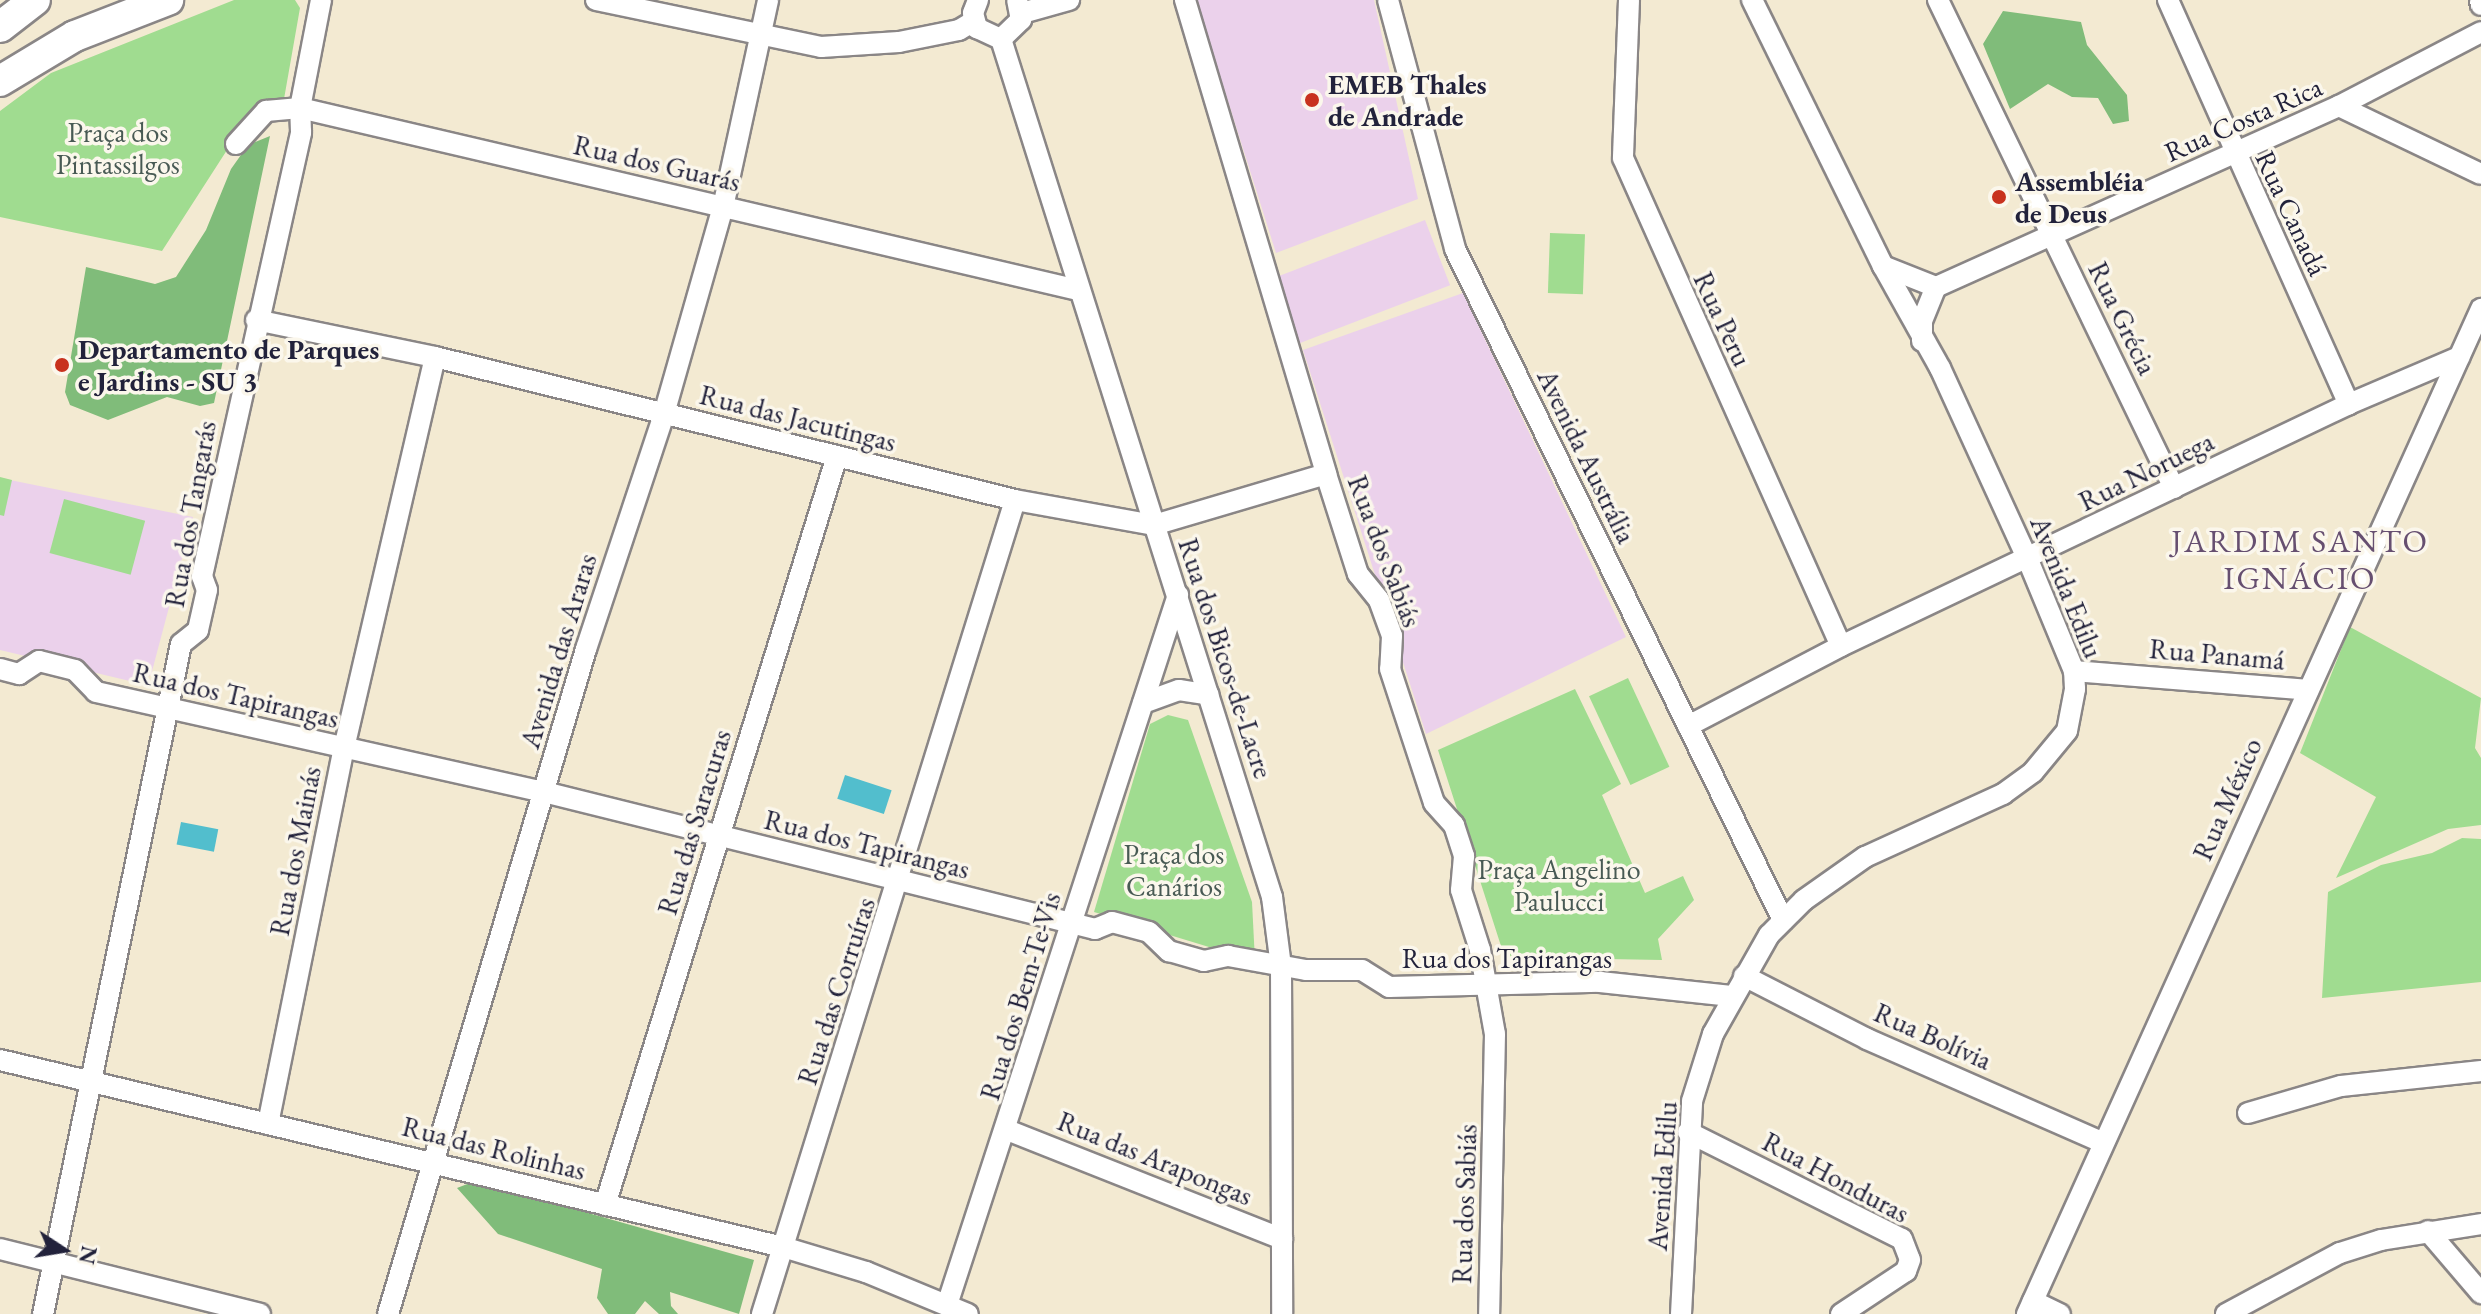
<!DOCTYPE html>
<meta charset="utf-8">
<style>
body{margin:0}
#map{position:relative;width:2481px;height:1314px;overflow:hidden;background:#f3ead2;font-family:"EB Garamond",serif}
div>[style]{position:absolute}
.built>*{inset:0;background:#ebd1eb;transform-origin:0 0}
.green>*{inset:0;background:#a0dc90;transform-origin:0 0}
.forest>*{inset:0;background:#80bc7a}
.water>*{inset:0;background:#52becd;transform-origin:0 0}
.roads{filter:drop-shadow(2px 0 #8a8686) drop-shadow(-2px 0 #8a8686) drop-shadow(0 2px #8a8686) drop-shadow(0 -2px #8a8686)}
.minor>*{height:20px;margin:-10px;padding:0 10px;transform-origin:10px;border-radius:10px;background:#fff}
.secondary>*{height:30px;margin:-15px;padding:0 15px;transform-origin:15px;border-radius:15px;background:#fff}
.dots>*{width:22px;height:22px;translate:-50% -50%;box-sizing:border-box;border:4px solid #fbf7ec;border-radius:50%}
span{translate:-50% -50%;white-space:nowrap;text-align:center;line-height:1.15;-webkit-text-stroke:7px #fbf7ec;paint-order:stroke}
.poi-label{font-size:28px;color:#22223b;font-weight:700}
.left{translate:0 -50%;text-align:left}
.street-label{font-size:28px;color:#22223b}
.park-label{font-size:28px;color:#485a54}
.quarter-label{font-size:32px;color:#664f70;letter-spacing:2px}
.north{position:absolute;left:24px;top:1210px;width:80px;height:80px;-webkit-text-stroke:6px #fbf7ec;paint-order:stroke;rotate:102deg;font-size:22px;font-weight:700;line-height:32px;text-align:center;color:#22223b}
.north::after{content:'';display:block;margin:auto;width:28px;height:36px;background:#22223b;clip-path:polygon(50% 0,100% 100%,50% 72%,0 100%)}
</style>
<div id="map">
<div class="built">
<i style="clip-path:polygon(1196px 0,1374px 0,1418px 199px,1276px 253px)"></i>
<i style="left:1425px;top:220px;width:70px;height:162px;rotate:69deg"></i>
<i style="clip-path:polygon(1463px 293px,1626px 637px,1426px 734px,1303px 350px)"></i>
<i style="clip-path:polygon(0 478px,193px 517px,151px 675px,134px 682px,0 650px)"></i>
</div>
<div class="green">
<i style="clip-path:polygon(234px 0,295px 0,300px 8px,284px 99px,256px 105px,162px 251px,0 217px,0 111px,51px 73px)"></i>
<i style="left:1550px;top:233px;width:35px;height:60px;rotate:2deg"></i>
<i style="clip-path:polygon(0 477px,12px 480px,4px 516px,0 515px)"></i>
<i style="left:64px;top:499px;width:84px;height:56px;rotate:15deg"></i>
<i style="clip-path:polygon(2350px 627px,2481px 698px,2475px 748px,2481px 758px,2481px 825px,2448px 829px,2336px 878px,2376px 797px,2300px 753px)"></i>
<i style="left:1628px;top:678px;width:98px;height:43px;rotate:65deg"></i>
<i style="clip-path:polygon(1575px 689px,1621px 784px,1602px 795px,1645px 893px,1683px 876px,1694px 900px,1658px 939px,1662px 960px,1608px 959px,1525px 971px,1501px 946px,1438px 750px)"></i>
<i style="clip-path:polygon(1168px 715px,1188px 720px,1252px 902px,1255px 961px,1094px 912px,1150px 724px)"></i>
<i style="clip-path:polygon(2462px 838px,2481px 839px,2481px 982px,2322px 998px,2328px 892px,2381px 865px,2432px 853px)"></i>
</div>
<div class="forest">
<i style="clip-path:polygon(2003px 11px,2081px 22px,2087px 45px,2127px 95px,2129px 121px,2113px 124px,2098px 98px,2072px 97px,2048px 84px,2010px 109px,1983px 44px)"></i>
<i style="clip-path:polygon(270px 136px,214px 403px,200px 406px,167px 397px,108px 420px,70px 405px,65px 392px,86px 267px,155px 284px,176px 277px,206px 230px,231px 169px,248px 145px)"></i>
<i style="clip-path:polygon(475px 1181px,754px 1260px,739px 1314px,670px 1292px,671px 1306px,678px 1314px,659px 1314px,645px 1301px,635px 1314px,608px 1314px,597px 1298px,602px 1269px,498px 1234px,457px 1188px)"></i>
</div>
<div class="water">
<i style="left:845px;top:775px;width:49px;height:25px;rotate:18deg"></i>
<i style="left:181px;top:822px;width:38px;height:23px;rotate:11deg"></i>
</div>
<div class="roads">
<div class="minor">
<i style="left:596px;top:0;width:230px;rotate:11.8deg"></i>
<i style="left:821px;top:47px;width:78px;rotate:-3.7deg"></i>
<i style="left:899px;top:42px;width:61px;rotate:-11.3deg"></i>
<i style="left:959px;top:30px;width:17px;rotate:-31deg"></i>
<i style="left:978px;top:0;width:14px;rotate:111deg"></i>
<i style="left:973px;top:13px;width:16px;rotate:75deg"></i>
<i style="left:977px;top:28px;width:26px;rotate:25deg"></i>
<i style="left:1001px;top:39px;width:28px;rotate:-44deg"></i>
<i style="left:1021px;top:20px;width:20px;rotate:-101deg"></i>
<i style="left:1185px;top:0;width:495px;rotate:73.4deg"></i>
<i style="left:1326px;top:474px;width:105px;rotate:72.3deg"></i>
<i style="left:1358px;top:574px;width:33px;rotate:51deg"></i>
<i style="left:1379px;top:600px;width:38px;rotate:70deg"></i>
<i style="left:1392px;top:636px;width:33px;rotate:93deg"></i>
<i style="left:1390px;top:669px;width:141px;rotate:71.8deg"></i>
<i style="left:1434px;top:803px;width:30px;rotate:48deg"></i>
<i style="left:1454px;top:825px;width:33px;rotate:72deg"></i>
<i style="left:1464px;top:856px;width:34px;rotate:95deg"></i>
<i style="left:1461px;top:890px;width:63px;rotate:72.4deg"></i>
<i style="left:1480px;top:950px;width:85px;rotate:79.9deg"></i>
<i style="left:1495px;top:1034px;width:280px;rotate:91.2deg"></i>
<i style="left:1388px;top:0;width:258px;rotate:74.9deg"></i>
<i style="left:1455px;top:249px;width:747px;rotate:63.95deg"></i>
<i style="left:1629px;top:0;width:158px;rotate:92.2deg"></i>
<i style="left:1623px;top:158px;width:534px;rotate:65.93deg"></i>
<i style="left:1938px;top:0;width:542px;rotate:64.19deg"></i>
<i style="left:2168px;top:0;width:443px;rotate:65.9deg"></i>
<i style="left:2480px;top:0;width:5px;rotate:79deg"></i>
<i style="left:1022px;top:13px;width:49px;rotate:-15.5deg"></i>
<i style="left:1001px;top:39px;width:900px;rotate:72.47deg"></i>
<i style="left:1272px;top:897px;width:70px;rotate:82.6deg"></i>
<i style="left:1281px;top:966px;width:348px;rotate:89.8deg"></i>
<i style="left:2339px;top:106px;width:157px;rotate:25.6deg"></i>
<i style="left:236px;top:144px;width:45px;rotate:-47.7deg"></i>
<i style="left:266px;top:111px;width:34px;rotate:-5deg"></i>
<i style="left:300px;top:108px;width:799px;rotate:13.17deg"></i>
<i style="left:1883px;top:266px;width:57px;rotate:21.6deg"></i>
<i style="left:1936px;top:287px;width:442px;rotate:-24.2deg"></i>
<i style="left:2339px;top:106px;width:160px;rotate:-27.5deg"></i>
<i style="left:256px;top:320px;width:183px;rotate:11.7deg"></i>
<i style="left:435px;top:357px;width:597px;rotate:13.85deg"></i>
<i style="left:1015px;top:500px;width:141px;rotate:10.2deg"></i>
<i style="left:1154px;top:525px;width:179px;rotate:-16.5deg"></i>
<i style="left:1922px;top:341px;width:20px;rotate:-90deg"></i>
<i style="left:1922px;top:321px;width:37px;rotate:-68deg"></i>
<i style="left:0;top:669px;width:20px;rotate:15deg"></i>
<i style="left:19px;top:674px;width:24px;rotate:-33deg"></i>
<i style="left:39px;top:661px;width:37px;rotate:14deg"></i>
<i style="left:75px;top:670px;width:30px;rotate:46deg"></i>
<i style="left:96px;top:692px;width:459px;rotate:12.6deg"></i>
<i style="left:544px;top:792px;width:568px;rotate:13.96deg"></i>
<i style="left:1095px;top:929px;width:18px;rotate:-22deg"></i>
<i style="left:1112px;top:922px;width:38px;rotate:15deg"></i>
<i style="left:1149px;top:932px;width:28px;rotate:44deg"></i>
<i style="left:1169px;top:951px;width:36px;rotate:16deg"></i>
<i style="left:1204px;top:961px;width:25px;rotate:-12deg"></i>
<i style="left:1228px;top:956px;width:79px;rotate:10.2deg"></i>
<i style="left:1306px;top:970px;width:56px"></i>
<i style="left:1362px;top:970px;width:32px;rotate:32deg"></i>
<i style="left:1389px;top:987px;width:211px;rotate:-1.4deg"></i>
<i style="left:1600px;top:982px;width:132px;rotate:6.1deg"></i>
<i style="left:2074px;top:671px;width:235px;rotate:4.6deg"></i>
<i style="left:1143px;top:703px;width:38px;rotate:-20deg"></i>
<i style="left:1179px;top:690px;width:30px;rotate:9deg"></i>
<i style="left:1688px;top:726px;width:173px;rotate:-27.6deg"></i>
<i style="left:1841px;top:646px;width:563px;rotate:-25.47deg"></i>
<i style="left:2349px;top:404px;width:120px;rotate:-23.1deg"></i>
<i style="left:1744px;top:976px;width:138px;rotate:27.1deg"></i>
<i style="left:1867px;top:1039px;width:257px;rotate:23.7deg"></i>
<i style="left:0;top:1060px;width:805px;rotate:13.43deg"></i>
<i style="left:783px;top:1247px;width:87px;rotate:16.8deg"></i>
<i style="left:866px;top:1272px;width:110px;rotate:22.4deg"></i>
<i style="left:2248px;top:1113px;width:97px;rotate:-16.2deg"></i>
<i style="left:2341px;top:1086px;width:141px;rotate:-6.1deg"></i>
<i style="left:268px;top:1124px;width:384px;rotate:-78.6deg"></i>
<i style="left:344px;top:748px;width:401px;rotate:-76.9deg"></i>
<i style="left:1007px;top:1130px;width:296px;rotate:21.6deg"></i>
<i style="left:1688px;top:1132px;width:239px;rotate:26.6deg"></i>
<i style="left:1902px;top:1239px;width:22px;rotate:69deg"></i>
<i style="left:1910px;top:1260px;width:12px;rotate:110deg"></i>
<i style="left:1906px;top:1271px;width:78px;rotate:146.5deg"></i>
<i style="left:605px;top:1205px;width:784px;rotate:-72.79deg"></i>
<i style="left:2428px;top:1231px;width:82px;rotate:49.5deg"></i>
<i style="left:0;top:1249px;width:268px;rotate:14deg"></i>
<i style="left:2033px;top:1301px;width:30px;rotate:26deg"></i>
<i style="left:947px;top:1305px;width:747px;rotate:-71.98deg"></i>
<i style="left:43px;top:1314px;width:684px;rotate:-78.36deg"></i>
<i style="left:181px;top:644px;width:22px;rotate:-39deg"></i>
<i style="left:198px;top:630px;width:41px;rotate:-77.3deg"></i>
<i style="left:207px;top:590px;width:15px;rotate:-110deg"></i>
<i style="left:202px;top:576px;width:455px;rotate:-77.4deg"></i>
<i style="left:301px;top:132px;width:24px;rotate:-92deg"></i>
<i style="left:300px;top:108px;width:110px;rotate:-79deg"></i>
<i style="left:388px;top:1314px;width:694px;rotate:-73.42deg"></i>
<i style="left:586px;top:649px;width:248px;rotate:-71.6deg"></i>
<i style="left:664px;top:414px;width:215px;rotate:-74.1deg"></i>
<i style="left:723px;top:207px;width:212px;rotate:-77.7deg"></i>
<i style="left:762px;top:1314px;width:852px;rotate:-72.73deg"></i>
<i style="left:1681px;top:1314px;width:213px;rotate:-87deg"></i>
<i style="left:1692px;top:1101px;width:70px;rotate:-72.6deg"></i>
<i style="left:1713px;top:1034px;width:114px;rotate:-60.5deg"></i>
<i style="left:1769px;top:935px;width:49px;rotate:-45deg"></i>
<i style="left:1804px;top:900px;width:75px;rotate:-35.2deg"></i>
<i style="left:1865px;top:857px;width:152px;rotate:-24.5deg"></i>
<i style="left:2003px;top:794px;width:37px;rotate:-36deg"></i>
<i style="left:2033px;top:772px;width:53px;rotate:-50.3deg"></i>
<i style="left:2067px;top:731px;width:43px;rotate:-79.2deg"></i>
<i style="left:2075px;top:689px;width:18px;rotate:-93deg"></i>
<i style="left:2074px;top:671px;width:120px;rotate:-112.5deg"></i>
<i style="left:2028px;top:560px;width:211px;rotate:-114.6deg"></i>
<i style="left:1940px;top:368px;width:117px;rotate:-119.2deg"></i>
<i style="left:1883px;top:266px;width:297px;rotate:-116.2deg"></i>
<i style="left:2027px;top:1314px;width:1103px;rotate:-65.69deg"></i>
<i style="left:2226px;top:1314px;width:129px;rotate:-28.2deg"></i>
<i style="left:2340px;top:1253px;width:43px;rotate:-17.6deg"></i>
<i style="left:2381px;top:1240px;width:101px;rotate:-9.1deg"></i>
</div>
<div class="secondary">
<i style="left:0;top:27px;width:44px;rotate:-37.6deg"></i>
<i style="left:0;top:81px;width:87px;rotate:-31deg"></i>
<i style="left:75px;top:36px;width:100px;rotate:-21.2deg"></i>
</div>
</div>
<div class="dots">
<i style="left:1312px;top:100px;background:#c8321e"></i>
<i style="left:1999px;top:197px;background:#c8321e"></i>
<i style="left:62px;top:365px;background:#c8321e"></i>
</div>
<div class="poi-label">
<span class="left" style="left:1328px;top:100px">EMEB Thales<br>de Andrade</span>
<span class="left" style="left:2015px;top:197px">Assembléia<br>de Deus</span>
<span class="left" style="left:78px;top:365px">Departamento de Parques<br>e Jardins - SU 3</span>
</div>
<div class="street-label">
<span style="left:2243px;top:119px;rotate:-24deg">Rua Costa Rica</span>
<span style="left:657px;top:163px;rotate:13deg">Rua dos Guarás</span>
<span style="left:2292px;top:213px;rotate:65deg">Rua Canadá</span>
<span style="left:2123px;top:318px;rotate:64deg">Rua Grécia</span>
<span style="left:1723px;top:319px;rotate:65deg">Rua Peru</span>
<span style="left:798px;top:418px;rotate:14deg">Rua das Jacutingas</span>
<span style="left:1587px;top:456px;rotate:64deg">Avenida Austrália</span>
<span style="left:2146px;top:471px;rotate:-26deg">Rua Noruega</span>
<span style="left:190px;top:514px;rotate:-80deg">Rua dos Tangarás</span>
<span style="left:1385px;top:551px;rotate:69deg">Rua dos Sabiás</span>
<span style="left:2067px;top:587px;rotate:68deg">Avenida Edilu</span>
<span style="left:558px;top:651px;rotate:-73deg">Avenida das Araras</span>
<span style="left:2217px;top:654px;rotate:5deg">Rua Panamá</span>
<span style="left:1226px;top:658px;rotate:72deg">Rua dos Bicos-de-Lacre</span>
<span style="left:236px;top:695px;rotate:13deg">Rua dos Tapirangas</span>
<span style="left:2227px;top:799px;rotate:-66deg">Rua México</span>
<span style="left:694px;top:822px;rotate:-73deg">Rua das Saracuras</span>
<span style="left:867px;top:844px;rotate:14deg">Rua dos Tapirangas</span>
<span style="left:295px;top:851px;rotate:-79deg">Rua dos Mainás</span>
<span style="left:1507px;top:958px">Rua dos Tapirangas</span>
<span style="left:836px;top:991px;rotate:-72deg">Rua das Corruíras</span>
<span style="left:1020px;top:996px;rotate:-73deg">Rua dos Bem-Te-Vis</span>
<span style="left:1933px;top:1036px;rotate:24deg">Rua Bolívia</span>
<span style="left:494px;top:1148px;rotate:14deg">Rua das Rolinhas</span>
<span style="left:1155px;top:1158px;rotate:22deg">Rua das Arapongas</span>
<span style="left:1662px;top:1176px;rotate:-86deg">Avenida Edilu</span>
<span style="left:1836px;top:1177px;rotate:28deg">Rua Honduras</span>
<span style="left:1464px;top:1204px;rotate:-88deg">Rua dos Sabiás</span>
</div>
<div class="park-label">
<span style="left:118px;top:148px">Praça dos<br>Pintassilgos</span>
<span style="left:1174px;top:870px">Praça dos<br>Canários</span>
<span style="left:1559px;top:885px">Praça Angelino<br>Paulucci</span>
</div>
<div class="quarter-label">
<span style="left:2300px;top:560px">JARDIM SANTO<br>IGNÁCIO</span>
</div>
<div class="north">N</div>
</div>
